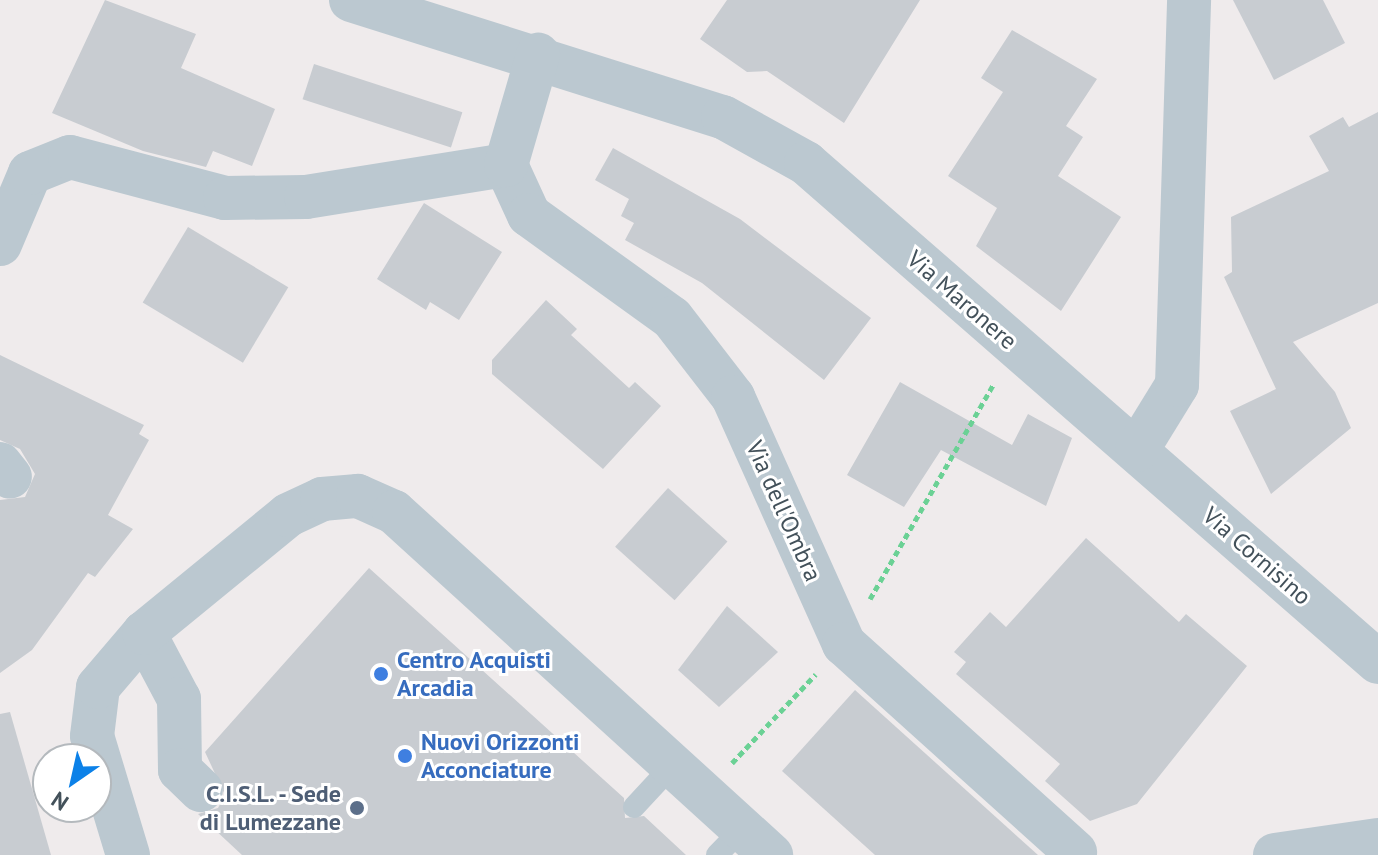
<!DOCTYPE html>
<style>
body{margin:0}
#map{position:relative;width:1378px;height:855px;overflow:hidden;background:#efebec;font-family:"PT Sans",sans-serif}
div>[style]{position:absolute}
.building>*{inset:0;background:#c8ccd1;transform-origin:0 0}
.path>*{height:5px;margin-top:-2.5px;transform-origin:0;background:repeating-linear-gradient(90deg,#6bd195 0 6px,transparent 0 10px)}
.lane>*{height:22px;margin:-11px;padding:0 11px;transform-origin:11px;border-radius:11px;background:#bbc8d0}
.street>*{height:44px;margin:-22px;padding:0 22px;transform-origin:22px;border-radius:22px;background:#bbc8d0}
.dots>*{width:22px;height:22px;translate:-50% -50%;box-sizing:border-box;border:4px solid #fff;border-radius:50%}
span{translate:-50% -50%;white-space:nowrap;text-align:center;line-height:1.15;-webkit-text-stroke:6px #fff;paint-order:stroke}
.street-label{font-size:24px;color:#43515a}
.shop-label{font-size:24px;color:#366cbe;font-weight:700}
.left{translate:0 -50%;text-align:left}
.service-label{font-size:24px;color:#4e5e75;font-weight:700}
.right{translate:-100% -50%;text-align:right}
.north{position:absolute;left:32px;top:743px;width:80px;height:80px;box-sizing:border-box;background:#fff;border:2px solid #b4b9bd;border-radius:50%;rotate:214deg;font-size:22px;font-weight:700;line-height:32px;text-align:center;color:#43515a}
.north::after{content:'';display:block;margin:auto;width:28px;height:36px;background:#0c81e8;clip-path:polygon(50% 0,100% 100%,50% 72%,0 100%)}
</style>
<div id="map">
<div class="building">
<i style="clip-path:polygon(105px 0,196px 34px,181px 68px,275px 109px,252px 166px,213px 151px,206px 167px,143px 151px,52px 113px)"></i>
<i style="clip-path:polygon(727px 0,920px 0,844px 123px,767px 71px,747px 72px,700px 39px)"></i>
<i style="clip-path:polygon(1233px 0,1323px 0,1345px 43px,1274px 80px)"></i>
<i style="clip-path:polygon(1012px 30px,1097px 79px,1066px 126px,1083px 137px,1058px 176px,1121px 217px,1061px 311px,976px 246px,997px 208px,948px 176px,1003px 92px,981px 78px)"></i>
<i style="left:314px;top:64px;width:156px;height:37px;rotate:18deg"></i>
<i style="clip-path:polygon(1378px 112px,1378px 303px,1293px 342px,1335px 392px,1351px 428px,1271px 494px,1230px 411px,1276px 389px,1224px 277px,1232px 272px,1231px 217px,1329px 171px,1309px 136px,1343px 117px,1349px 127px)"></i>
<i style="clip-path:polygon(613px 148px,740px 219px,871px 318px,824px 380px,702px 283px,625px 240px,634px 223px,621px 216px,629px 199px,595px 180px)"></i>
<i style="clip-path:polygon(424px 203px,502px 252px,459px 320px,430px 302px,426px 310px,377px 279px)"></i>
<i style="left:188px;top:227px;width:117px;height:88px;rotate:31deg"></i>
<i style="clip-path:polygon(546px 300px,577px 329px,571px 335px,629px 388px,635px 382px,661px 406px,603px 469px,492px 374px,492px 360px)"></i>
<i style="clip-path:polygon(0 355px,144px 425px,139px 434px,149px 440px,108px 515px,133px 529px,95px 577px,88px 573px,32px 650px,0 673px,0 500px,25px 497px,35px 474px,20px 449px,0 440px)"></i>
<i style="clip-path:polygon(900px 382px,1012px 445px,1028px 414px,1072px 438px,1046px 506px,941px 450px,904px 507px,847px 475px)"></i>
<i style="left:668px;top:488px;width:80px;height:79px;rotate:42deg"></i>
<i style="clip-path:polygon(1086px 538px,1179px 622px,1186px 614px,1247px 666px,1137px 804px,1090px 821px,1045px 781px,1060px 764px,956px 674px,966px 662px,954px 652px,990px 612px,1006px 627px)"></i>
<i style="clip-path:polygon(369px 568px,624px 798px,625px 818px,644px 816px,686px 855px,242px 855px,198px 814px,218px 808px,225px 795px,205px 752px)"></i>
<i style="clip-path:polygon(727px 606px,778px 652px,719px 707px,678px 670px)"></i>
<i style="clip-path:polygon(855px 690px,1038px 855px,875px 855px,782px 771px)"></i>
<i style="clip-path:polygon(10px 712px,51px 855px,0 855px,0 714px)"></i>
</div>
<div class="path">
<i style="left:870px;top:599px;width:247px;rotate:-60.1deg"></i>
<i style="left:732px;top:763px;width:122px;rotate:-46.7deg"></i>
</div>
<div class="lane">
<i style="left:634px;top:807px;width:56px;rotate:-47.2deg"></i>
<i style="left:717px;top:855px;width:36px;rotate:-46deg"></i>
</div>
<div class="street">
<i style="left:351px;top:0;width:390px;rotate:17.5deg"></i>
<i style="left:723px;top:117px;width:95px;rotate:29deg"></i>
<i style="left:806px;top:163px;width:759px;rotate:41.1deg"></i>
<i style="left:506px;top:165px;width:55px;rotate:65.3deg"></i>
<i style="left:529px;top:215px;width:176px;rotate:35.8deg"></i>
<i style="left:672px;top:318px;width:100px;rotate:52.3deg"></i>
<i style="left:733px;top:397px;width:271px;rotate:65.8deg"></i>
<i style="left:844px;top:644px;width:311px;rotate:42deg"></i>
<i style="left:0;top:244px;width:77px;rotate:-67.1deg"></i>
<i style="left:30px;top:173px;width:43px;rotate:-21.8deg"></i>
<i style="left:70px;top:157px;width:160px;rotate:14.8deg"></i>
<i style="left:225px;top:198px;width:81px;rotate:-0.7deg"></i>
<i style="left:306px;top:197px;width:203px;rotate:-9.1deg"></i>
<i style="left:506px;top:165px;width:115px;rotate:-73.8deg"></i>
<i style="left:1137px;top:450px;width:76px;rotate:-58.4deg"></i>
<i style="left:1177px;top:385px;width:385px;rotate:-88.2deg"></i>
<i style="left:0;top:464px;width:16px;rotate:52deg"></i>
<i style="left:144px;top:633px;width:75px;rotate:62.1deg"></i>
<i style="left:179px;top:699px;width:71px;rotate:89.2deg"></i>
<i style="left:180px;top:770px;width:29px;rotate:44deg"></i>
<i style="left:128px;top:855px;width:124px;rotate:-106.8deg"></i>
<i style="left:92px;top:736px;width:49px;rotate:-83deg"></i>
<i style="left:98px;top:687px;width:71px;rotate:-49.6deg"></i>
<i style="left:144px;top:633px;width:186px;rotate:-39.3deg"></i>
<i style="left:288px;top:515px;width:38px;rotate:-25deg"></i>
<i style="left:322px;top:499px;width:36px;rotate:-5deg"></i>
<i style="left:358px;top:496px;width:39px;rotate:24deg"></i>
<i style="left:394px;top:512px;width:510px;rotate:42.3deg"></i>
<i style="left:1275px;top:855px;width:104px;rotate:-8.3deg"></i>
</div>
<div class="dots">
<i style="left:381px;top:674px;background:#3f7fe0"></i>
<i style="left:405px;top:756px;background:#3f7fe0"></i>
<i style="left:357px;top:808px;background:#5c6f8a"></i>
</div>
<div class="street-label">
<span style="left:962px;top:300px;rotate:41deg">Via Maronere</span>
<span style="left:784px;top:511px;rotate:66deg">Via dell'Ombra</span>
<span style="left:1257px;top:556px;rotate:41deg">Via Cornisino</span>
</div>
<div class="shop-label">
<span class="left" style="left:397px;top:674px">Centro Acquisti<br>Arcadia</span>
<span class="left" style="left:421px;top:756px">Nuovi Orizzonti<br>Acconciature</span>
</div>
<div class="service-label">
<span class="right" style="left:341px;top:808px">C.I.S.L. - Sede<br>di Lumezzane</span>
</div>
<div class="north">N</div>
</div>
